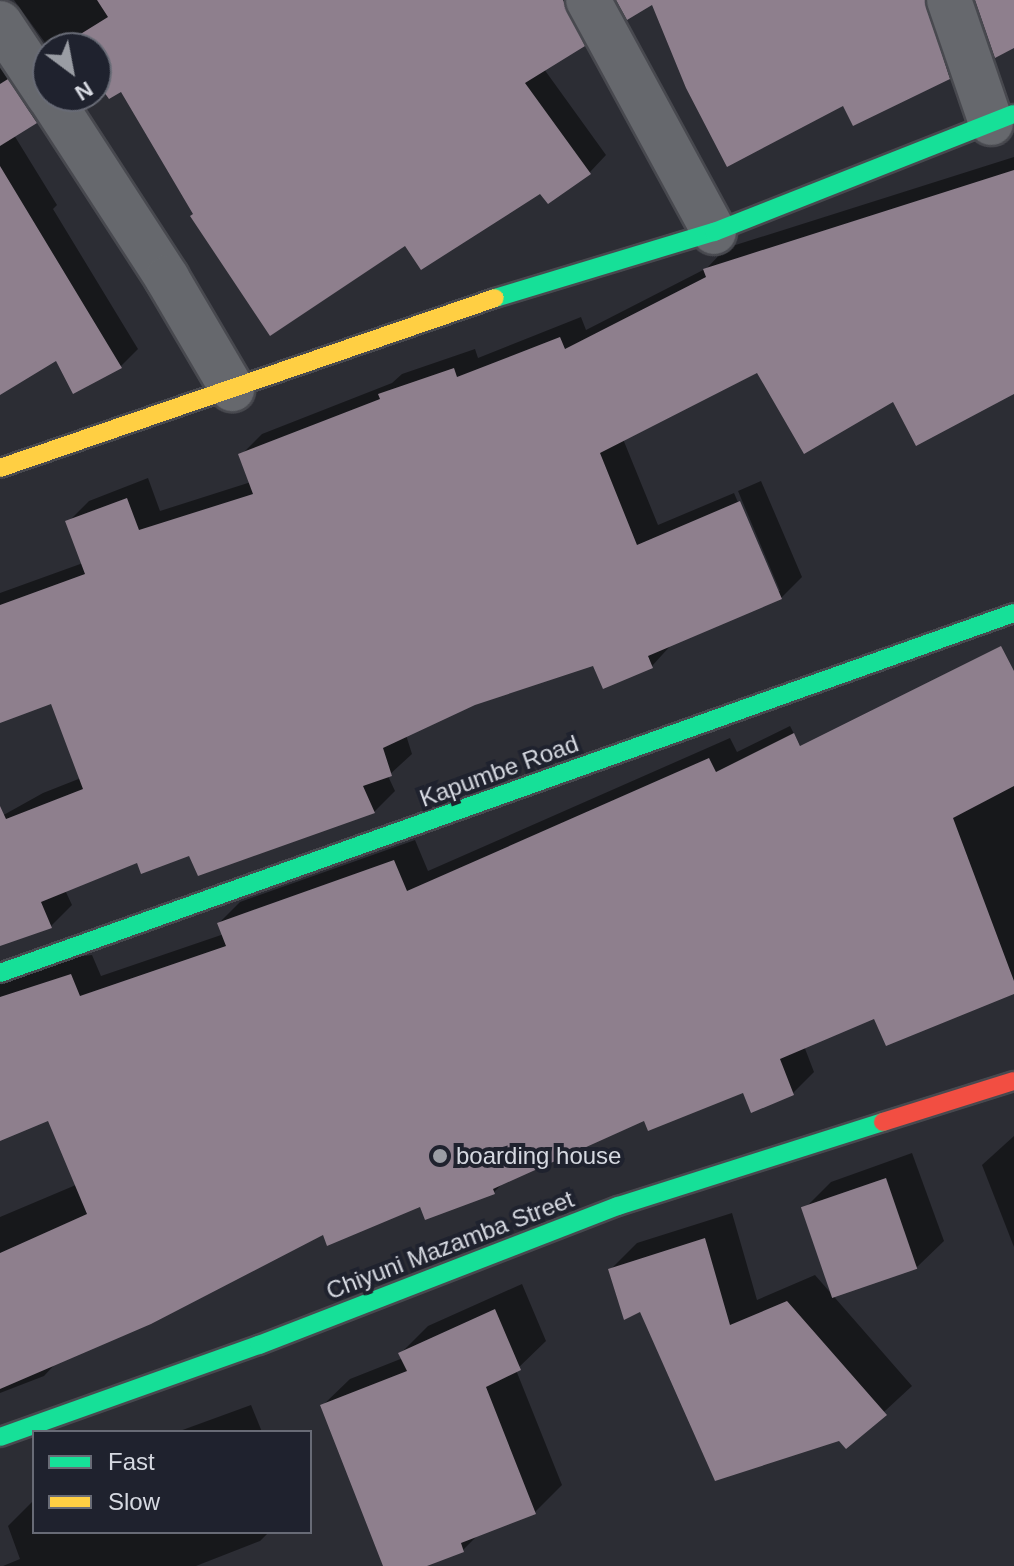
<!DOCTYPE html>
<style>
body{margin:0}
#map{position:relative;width:1014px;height:1566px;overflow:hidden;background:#2c2d34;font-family:Arial,sans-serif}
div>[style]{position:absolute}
.shadow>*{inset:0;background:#0007}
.building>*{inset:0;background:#8e7f8d;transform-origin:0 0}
.roads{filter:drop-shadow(2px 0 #48494f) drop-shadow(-2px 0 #48494f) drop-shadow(0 2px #48494f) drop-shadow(0 -2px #48494f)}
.street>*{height:44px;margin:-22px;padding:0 22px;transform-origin:22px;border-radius:22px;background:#66686d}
.fast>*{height:18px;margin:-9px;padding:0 9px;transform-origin:9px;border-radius:9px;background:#16e098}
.slow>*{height:18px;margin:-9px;padding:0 9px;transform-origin:9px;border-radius:9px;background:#ffcf43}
.jam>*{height:18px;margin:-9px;padding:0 9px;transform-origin:9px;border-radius:9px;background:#f24e42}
.dots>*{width:22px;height:22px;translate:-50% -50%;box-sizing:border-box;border:4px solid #1f222e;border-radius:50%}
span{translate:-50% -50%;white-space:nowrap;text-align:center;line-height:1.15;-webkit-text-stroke:8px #1f222e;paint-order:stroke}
.street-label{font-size:24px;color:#d6d9e1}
.poi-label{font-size:24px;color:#d6d9e1}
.left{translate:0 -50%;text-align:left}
.legend{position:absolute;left:32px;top:1430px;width:280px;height:104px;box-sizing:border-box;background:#1f222e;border:2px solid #686b76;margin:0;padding:10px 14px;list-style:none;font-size:24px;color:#d6d9e1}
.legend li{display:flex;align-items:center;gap:16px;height:40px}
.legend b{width:40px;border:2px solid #686b76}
.north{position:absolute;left:32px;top:32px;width:80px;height:80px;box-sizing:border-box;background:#1f222e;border:2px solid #686b76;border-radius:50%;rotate:148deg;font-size:22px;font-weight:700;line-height:32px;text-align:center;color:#d6d9e1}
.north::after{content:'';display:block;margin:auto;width:28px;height:36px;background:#9a9da4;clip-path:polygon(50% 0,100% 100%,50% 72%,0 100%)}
</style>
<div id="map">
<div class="shadow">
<i style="clip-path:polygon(14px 0,588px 0,601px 28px,584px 45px,544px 69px,606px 155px,590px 172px,406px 243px,195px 214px,122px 89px,100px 82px,96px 84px,96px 48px,49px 48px)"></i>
<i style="clip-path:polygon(617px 0,945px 0,966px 61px,948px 78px,843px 104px,653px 2px)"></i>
<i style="clip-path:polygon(0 26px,52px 105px,35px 121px,14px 135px,57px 205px,53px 209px,138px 349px,121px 366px,74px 391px,56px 358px,0 393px)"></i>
<i style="clip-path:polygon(1014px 157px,1014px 392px,894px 400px,757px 371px,623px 439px,658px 525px,734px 493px,776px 591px,780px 591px,738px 491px,761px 481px,802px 577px,781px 598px,672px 644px,652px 666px,595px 663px,474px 704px,406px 735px,412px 754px,388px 776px,395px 791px,374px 812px,190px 854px,138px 861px,65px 890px,72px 905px,51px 926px,0 944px,0 817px,43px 793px,81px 778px,53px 701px,0 720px,0 593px,83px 563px,68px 522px,89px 501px,148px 478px,160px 511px,251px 482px,241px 455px,262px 434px,392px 383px,402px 374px,475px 349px,478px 358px,581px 317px,586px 330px,707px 268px,726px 248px)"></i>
<i style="clip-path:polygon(1014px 688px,1014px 993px,875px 1016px,804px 1046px,814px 1072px,793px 1093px,744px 1090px,646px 1118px,504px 1182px,494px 1192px,421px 1204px,324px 1232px,58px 1361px,44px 1376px,0 1393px,0 1217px,180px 1141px,158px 1083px,0 1137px,0 965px,92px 955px,101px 976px,224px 934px,219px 923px,240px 902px,415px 840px,428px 871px,730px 738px,737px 752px,790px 726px,817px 778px)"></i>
<i style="clip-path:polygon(1014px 1136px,1014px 1247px,982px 1165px)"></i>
<i style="clip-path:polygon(912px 1153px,944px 1241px,917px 1267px,804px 1209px,831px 1182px)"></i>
<i style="clip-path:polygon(732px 1213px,757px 1300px,815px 1275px,912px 1386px,846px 1447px,840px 1438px,641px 1309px,610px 1270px,637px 1243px)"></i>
<i style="clip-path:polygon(522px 1284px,546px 1341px,516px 1370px,562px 1485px,535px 1512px,479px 1534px,463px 1550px,421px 1566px,385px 1566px,323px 1405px,350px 1379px,403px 1358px,401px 1353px,428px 1326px)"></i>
<i style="clip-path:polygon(251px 1405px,262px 1432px,177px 1432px)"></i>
<i style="clip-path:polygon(34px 1500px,34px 1532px,269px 1532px,260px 1541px,196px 1566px,3px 1566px,20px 1559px,8px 1526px)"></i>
</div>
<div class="building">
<i style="clip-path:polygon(97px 0,563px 0,585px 46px,525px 83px,591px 174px,548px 204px,540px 194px,421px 270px,405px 246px,270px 336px,190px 216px,193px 214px,121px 92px,109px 99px,99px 85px,96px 87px,96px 48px,58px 48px,108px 17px)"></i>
<i style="clip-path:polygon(616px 0,925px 0,950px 79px,853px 126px,843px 106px,727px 167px,686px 88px,652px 5px,627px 20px)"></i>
<i style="clip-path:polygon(975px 0,1014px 0,1014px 48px,995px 58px)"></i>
<i style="clip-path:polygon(8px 79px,37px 123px,0 146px,0 84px)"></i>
<i style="clip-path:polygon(0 166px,122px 368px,73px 394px,56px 361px,0 395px)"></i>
<i style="clip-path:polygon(1014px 170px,1014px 394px,916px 446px,893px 402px,804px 454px,757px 373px,600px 453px,637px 545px,740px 501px,782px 599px,648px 656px,653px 668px,603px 689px,593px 666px,475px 705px,383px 748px,392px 776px,363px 786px,375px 813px,198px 876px,189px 856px,141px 874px,137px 863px,41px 902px,52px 928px,0 946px,0 806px,6px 819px,83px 789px,51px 704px,0 723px,0 605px,85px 574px,65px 521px,127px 498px,139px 530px,253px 494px,238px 454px,380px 399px,378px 394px,454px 368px,457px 377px,560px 337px,565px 349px,706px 277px,703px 269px)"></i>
<i style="clip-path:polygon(1001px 646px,1014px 671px,1014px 786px,953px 818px,1014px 981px,1014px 994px,886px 1046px,874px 1019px,780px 1059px,794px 1095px,751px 1113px,743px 1093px,648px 1131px,644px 1121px,493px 1189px,495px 1194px,425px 1220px,420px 1207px,327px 1246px,323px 1235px,151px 1324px,0 1389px,0 1253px,87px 1214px,48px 1121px,0 1141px,0 997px,71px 974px,80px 996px,226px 946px,217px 923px,394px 860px,407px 891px,709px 758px,716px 772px,794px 733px,800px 746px)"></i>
<i style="left:886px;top:1178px;width:96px;height:90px;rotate:71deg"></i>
<i style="clip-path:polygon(705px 1238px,730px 1325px,787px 1301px,887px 1415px,846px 1449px,839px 1441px,715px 1481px,640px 1312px,624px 1320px,608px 1269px)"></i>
<i style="clip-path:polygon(495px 1309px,521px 1370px,486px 1387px,536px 1514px,461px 1543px,464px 1552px,427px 1566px,383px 1566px,320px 1405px,407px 1371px,398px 1353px)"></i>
</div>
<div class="roads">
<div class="street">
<i style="left:588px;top:0;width:264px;rotate:61.5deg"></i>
<i style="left:949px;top:0;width:130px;rotate:71.1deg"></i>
<i style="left:0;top:23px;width:87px;rotate:56.3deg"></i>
<i style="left:49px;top:96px;width:217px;rotate:57deg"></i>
<i style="left:167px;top:278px;width:129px;rotate:59.6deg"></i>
</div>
<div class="fast">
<i style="left:495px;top:298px;width:229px;rotate:-16.8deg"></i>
<i style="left:714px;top:232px;width:322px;rotate:-21.5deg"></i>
<i style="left:0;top:973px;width:1076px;rotate:-19.55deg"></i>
<i style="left:0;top:1437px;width:275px;rotate:-19.6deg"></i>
<i style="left:259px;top:1345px;width:385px;rotate:-21.2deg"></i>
<i style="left:618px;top:1206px;width:278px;rotate:-17.6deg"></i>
</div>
<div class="slow">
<i style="left:0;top:468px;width:523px;rotate:-18.95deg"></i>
</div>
<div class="jam">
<i style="left:883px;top:1122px;width:137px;rotate:-17.4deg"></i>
</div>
</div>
<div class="dots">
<i style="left:440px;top:1156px;background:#9a9da4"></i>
</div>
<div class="street-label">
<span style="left:499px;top:771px;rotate:-20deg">Kapumbe Road</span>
<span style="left:450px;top:1245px;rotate:-21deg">Chiyuni Mazamba Street</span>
</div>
<div class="poi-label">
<span class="left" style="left:456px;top:1156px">boarding house</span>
</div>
<ul class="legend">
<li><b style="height:10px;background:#16e098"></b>Fast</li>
<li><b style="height:10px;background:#ffcf43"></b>Slow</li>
</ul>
<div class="north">N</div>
</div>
